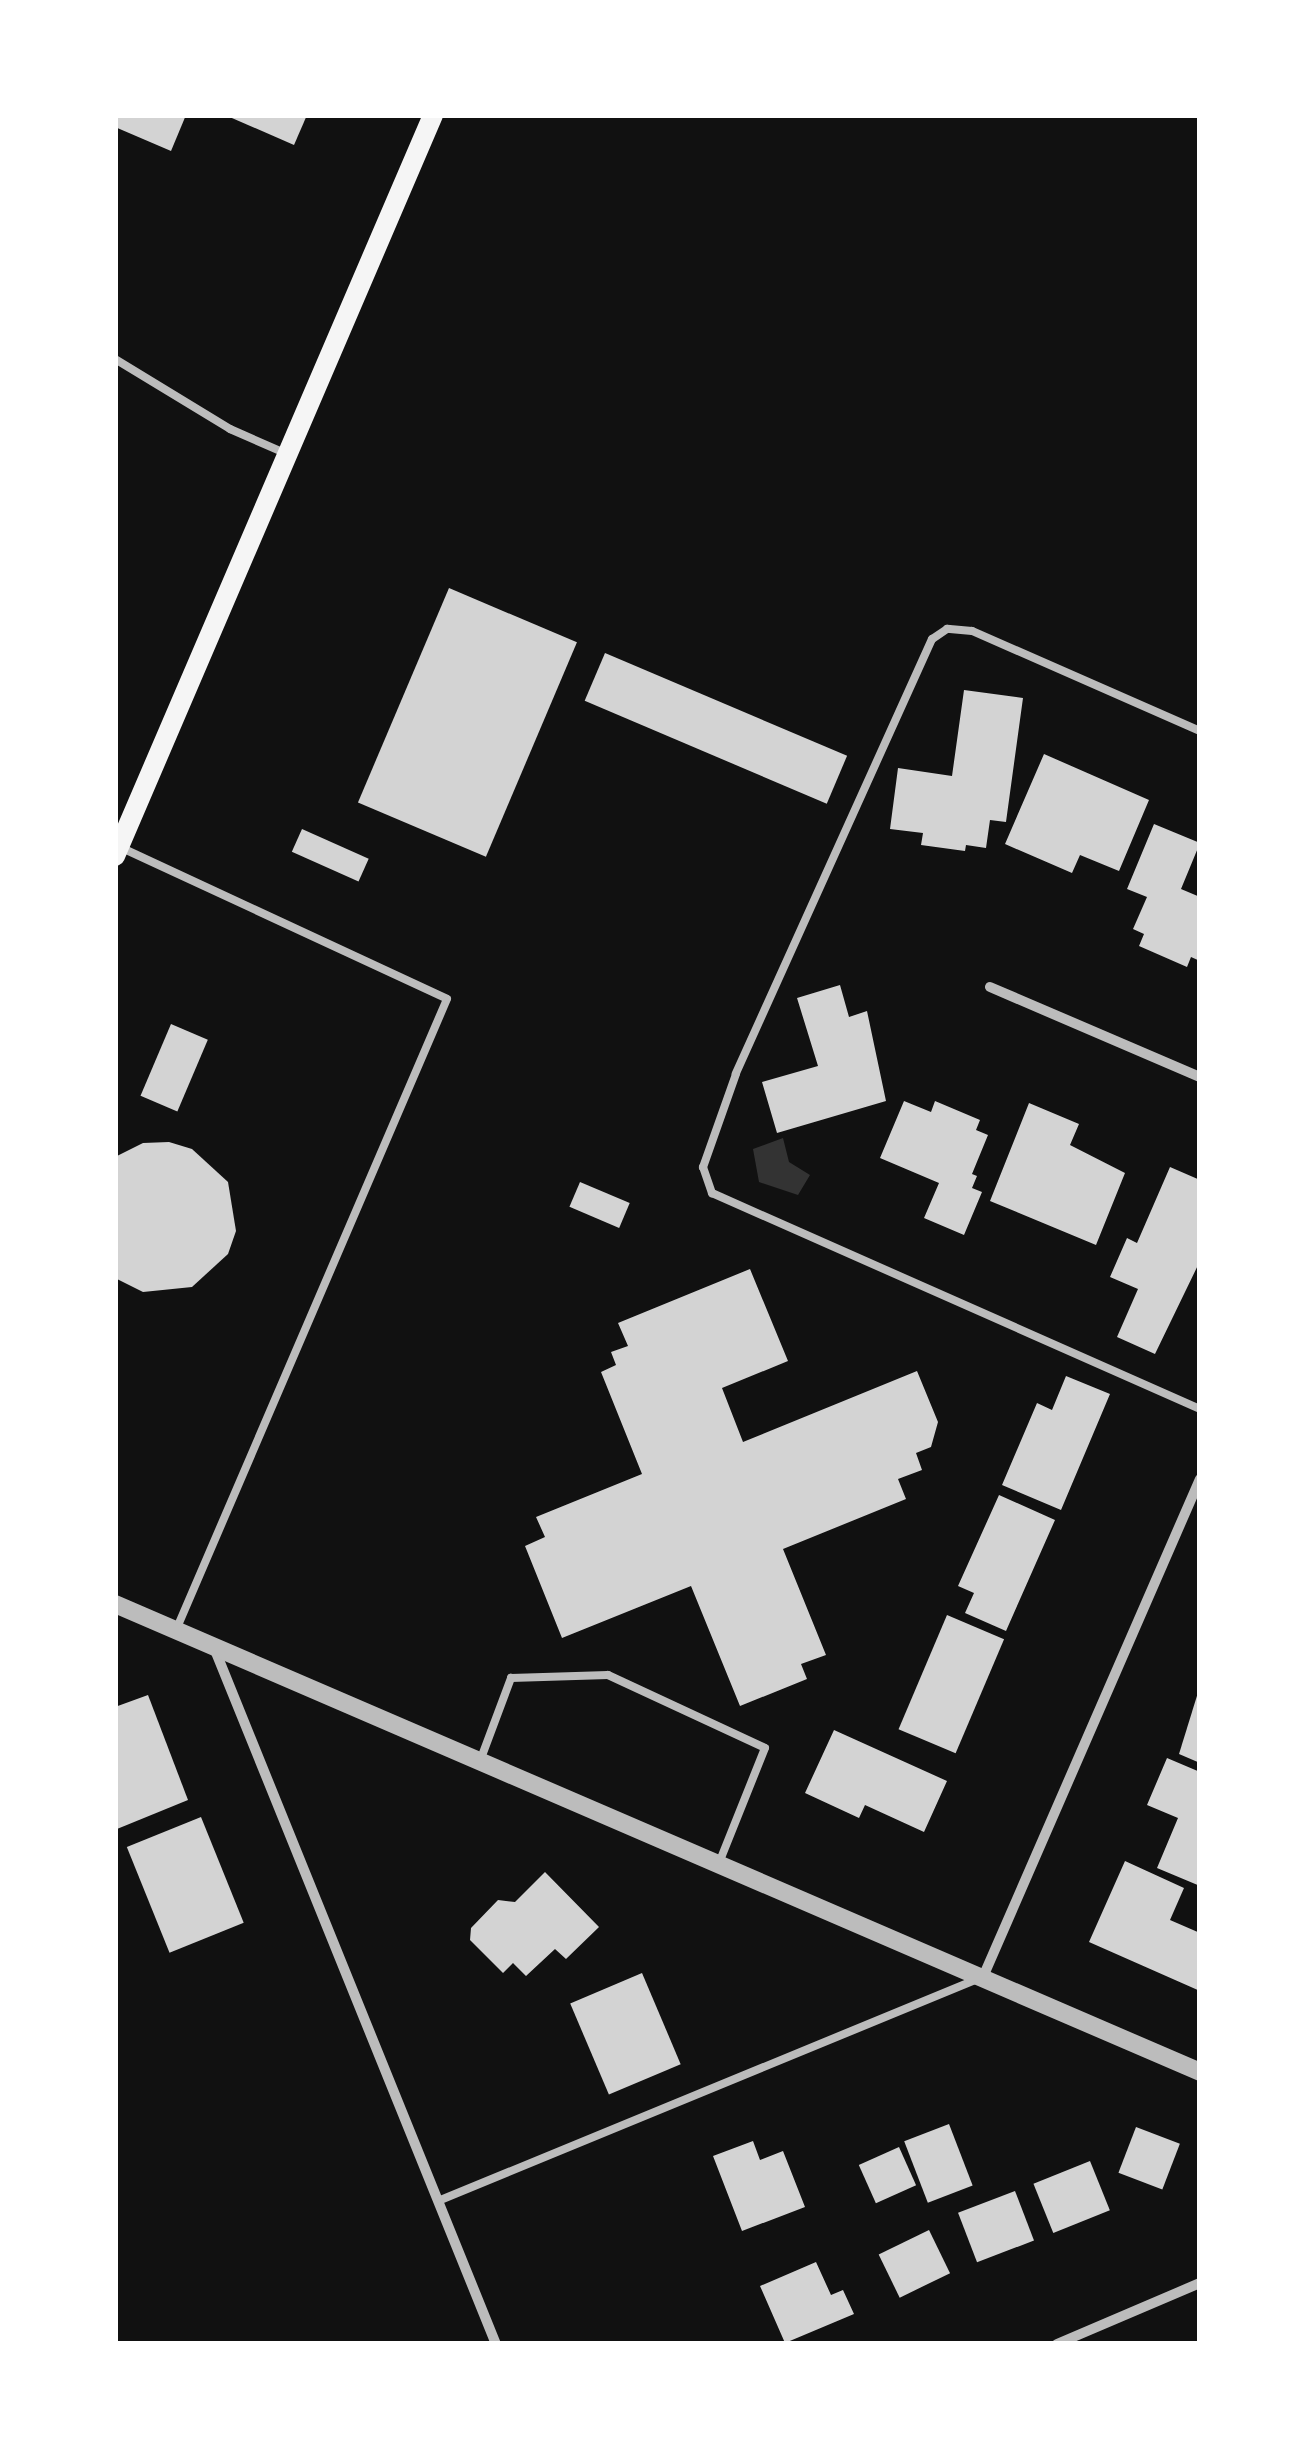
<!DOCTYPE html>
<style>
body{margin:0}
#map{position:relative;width:1315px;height:2459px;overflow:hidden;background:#111;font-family:"PT Serif",serif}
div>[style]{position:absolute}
.water>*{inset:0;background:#333}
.building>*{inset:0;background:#d3d3d3;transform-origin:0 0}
.service>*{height:8px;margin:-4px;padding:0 4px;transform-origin:4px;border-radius:4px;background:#bcbcbc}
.minor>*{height:10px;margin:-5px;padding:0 5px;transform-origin:5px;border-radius:5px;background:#bcbcbc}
.tertiary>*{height:18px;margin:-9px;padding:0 9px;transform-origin:9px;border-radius:9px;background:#bcbcbc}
.secondary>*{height:20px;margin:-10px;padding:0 10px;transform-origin:10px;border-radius:10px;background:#f5f5f5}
span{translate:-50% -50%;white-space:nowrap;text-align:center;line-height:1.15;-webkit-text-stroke:10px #fff;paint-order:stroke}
.frame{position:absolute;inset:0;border:118px solid #fff;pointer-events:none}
</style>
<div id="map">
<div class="water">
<i style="clip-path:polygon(783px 1138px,789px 1162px,810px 1175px,798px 1195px,759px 1182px,753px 1149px)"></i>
</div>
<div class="building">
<i style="clip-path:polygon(115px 115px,186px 115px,171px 151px,115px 127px)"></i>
<i style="clip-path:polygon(225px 115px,307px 115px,294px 145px)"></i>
<i style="left:449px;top:588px;width:139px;height:233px;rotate:23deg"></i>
<i style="left:605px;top:653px;width:263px;height:52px;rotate:23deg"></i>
<i style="clip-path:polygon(964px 690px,1023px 698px,1006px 822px,990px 820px,986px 848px,966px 845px,965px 851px,921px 845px,923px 833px,890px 829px,898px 768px,952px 776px)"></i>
<i style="clip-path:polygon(1044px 754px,1149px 800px,1119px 871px,1080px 855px,1072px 873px,1005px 844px)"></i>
<i style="clip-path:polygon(1154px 824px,1200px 843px,1181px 889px,1200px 897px,1200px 961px,1191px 957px,1187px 967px,1139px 946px,1144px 934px,1133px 929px,1147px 897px,1127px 889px)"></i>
<i style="left:302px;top:829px;width:73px;height:25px;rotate:24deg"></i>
<i style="clip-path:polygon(840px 985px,849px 1017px,867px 1011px,886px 1101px,777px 1133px,762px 1082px,818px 1066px,797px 998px)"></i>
<i style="left:171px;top:1024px;width:40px;height:78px;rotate:23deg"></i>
<i style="clip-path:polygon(904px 1101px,931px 1112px,935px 1101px,980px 1120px,976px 1130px,988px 1135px,972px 1174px,977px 1176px,972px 1188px,982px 1192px,964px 1235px,924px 1218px,939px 1183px,880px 1158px)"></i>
<i style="clip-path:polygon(1029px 1103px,1079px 1124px,1070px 1145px,1125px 1173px,1096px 1245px,990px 1201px)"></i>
<i style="clip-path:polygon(169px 1142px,192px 1149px,228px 1182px,236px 1231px,228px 1254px,192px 1287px,143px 1292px,115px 1278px,115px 1157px,143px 1143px)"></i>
<i style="clip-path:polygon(1170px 1167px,1200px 1180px,1200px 1261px,1155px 1354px,1117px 1337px,1138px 1289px,1110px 1277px,1127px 1238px,1137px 1243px)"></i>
<i style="left:580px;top:1182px;width:54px;height:27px;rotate:23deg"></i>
<i style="clip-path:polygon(750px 1269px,788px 1361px,722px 1388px,743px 1442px,917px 1371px,938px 1422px,931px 1447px,916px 1453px,922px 1470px,898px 1479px,906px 1499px,783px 1549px,826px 1655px,801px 1664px,807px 1679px,740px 1706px,691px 1586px,562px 1638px,525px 1546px,545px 1537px,536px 1517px,642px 1474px,601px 1372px,616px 1365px,611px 1352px,628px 1346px,618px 1323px)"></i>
<i style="clip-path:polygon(1066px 1376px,1110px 1394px,1061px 1510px,1002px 1485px,1037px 1403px,1052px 1410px)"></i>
<i style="clip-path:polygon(999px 1495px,1055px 1520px,1006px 1631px,965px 1613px,974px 1593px,958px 1586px)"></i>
<i style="left:947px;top:1615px;width:62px;height:124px;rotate:23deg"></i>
<i style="clip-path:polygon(1200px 1686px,1200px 1763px,1179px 1754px)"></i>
<i style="clip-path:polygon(148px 1695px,188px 1800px,117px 1829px,115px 1707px)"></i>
<i style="clip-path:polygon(834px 1730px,947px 1781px,924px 1832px,865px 1805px,859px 1818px,805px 1793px)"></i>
<i style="clip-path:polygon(1167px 1758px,1200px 1772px,1200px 1886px,1157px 1868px,1178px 1818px,1147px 1805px)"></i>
<i style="left:201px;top:1817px;width:114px;height:80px;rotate:68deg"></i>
<i style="clip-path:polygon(1125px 1861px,1184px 1888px,1170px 1920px,1200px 1933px,1200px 1991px,1089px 1942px)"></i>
<i style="clip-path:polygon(545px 1872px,599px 1927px,566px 1959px,555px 1949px,526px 1976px,513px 1963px,503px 1973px,470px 1940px,471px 1928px,498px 1900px,515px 1902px)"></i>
<i style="left:642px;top:1973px;width:99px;height:78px;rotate:67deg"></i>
<i style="left:949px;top:2124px;width:66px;height:48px;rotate:69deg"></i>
<i style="left:1136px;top:2127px;width:47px;height:49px;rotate:21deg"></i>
<i style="clip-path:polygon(753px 2141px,760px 2160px,783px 2151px,805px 2207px,742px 2231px,713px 2156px)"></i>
<i style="left:899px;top:2147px;width:42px;height:44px;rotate:66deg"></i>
<i style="left:1090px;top:2161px;width:53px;height:61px;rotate:68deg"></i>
<i style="left:1015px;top:2191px;width:53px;height:61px;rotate:69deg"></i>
<i style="left:929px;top:2230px;width:48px;height:56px;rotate:64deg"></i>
<i style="clip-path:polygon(816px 2262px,831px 2295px,843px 2290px,854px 2314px,785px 2343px,760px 2286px)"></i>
</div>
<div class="service">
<i style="left:115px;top:359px;width:135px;rotate:31.3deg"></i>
<i style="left:230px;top:429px;width:62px;rotate:23.7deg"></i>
<i style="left:1200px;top:731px;width:249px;rotate:-156.3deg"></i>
<i style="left:972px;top:631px;width:25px;rotate:-175deg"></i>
<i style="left:947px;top:629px;width:18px;rotate:146deg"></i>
<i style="left:932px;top:639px;width:477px;rotate:114.3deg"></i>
<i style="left:736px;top:1074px;width:99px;rotate:109.5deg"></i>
<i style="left:703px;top:1167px;width:28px;rotate:71deg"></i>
<i style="left:712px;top:1193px;width:534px;rotate:23.88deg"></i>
<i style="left:122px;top:848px;width:358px;rotate:24.9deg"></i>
<i style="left:447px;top:999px;width:687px;rotate:113.24deg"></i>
<i style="left:480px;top:1761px;width:89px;rotate:-69.5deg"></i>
<i style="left:511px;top:1678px;width:97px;rotate:-1.8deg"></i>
<i style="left:608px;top:1675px;width:173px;rotate:24.9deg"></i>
<i style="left:765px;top:1748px;width:124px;rotate:111.8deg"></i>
<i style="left:438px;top:2201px;width:586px;rotate:-22.36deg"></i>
</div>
<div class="minor">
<i style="left:990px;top:987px;width:228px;rotate:23.2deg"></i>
<i style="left:215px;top:1650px;width:749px;rotate:67.96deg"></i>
<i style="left:983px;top:1977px;width:543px;rotate:-66.46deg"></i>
<i style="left:1057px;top:2344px;width:155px;rotate:-23.1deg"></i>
</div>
<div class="tertiary">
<i style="left:115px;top:1604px;width:1182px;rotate:23.33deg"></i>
</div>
<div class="secondary">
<i style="left:115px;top:856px;width:806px;rotate:-66.77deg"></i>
</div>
<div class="frame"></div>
</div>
